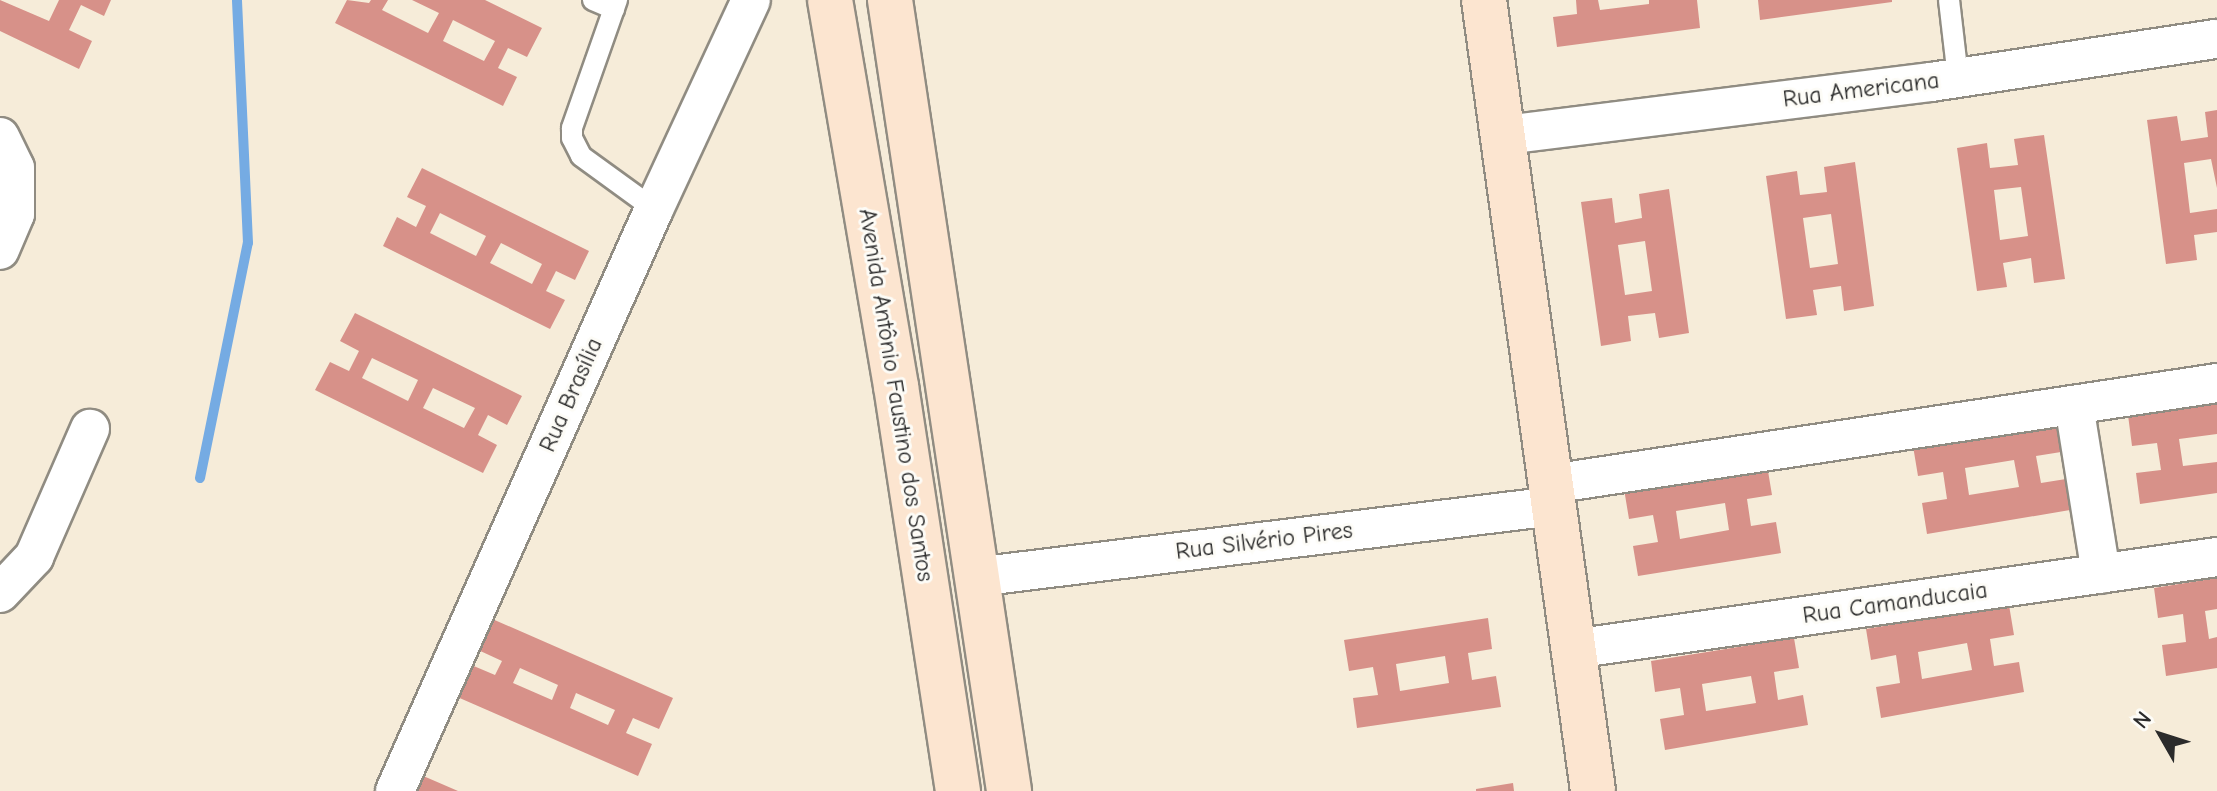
<!DOCTYPE html>
<meta charset="utf-8">
<style>
body{margin:0}
#map{position:relative;width:2217px;height:791px;overflow:hidden;background:#f6ecd9;font-family:"Comic Neue",sans-serif}
div>[style]{position:absolute}
.stream>*{height:10px;margin:-5px;padding:0 5px;transform-origin:5px;border-radius:5px;background:#75abe3}
.building>*{inset:0;background:#d79189}
.roads{filter:drop-shadow(2px 0 #908c82) drop-shadow(-2px 0 #908c82) drop-shadow(0 2px #908c82) drop-shadow(0 -2px #908c82)}
.lane>*{height:20px;margin:-10px;padding:0 10px;transform-origin:10px;border-radius:10px;background:#fff}
.street>*{height:38px;margin:-19px;padding:0 19px;transform-origin:19px;border-radius:19px;background:#fff}
.secondary>*{height:44px;margin:-22px;padding:0 22px;transform-origin:22px;border-radius:22px;background:#fce5d0}
span{translate:-50% -50%;white-space:nowrap;text-align:center;line-height:1.15;-webkit-text-stroke:6px #fdfcf7;paint-order:stroke}
.street-label{font-size:24px;color:#2b2b2b}
.north{position:absolute;left:2121px;top:695px;width:80px;height:80px;-webkit-text-stroke:6px #fdfcf7;paint-order:stroke;rotate:309deg;font-size:22px;font-weight:700;line-height:32px;text-align:center;color:#2b2b2b}
.north::after{content:'';display:block;margin:auto;width:28px;height:36px;background:#2b2b2b;clip-path:polygon(50% 0,100% 100%,50% 72%,0 100%)}
</style>
<div id="map">
<div class="stream">
<i style="left:200px;top:478px;width:240px;rotate:-78.5deg"></i>
<i style="left:248px;top:243px;width:243px;rotate:-92.6deg"></i>
</div>
<div class="building">
<i style="clip-path:polygon(0 0,49px 21px,59px 0,111px 0,104px 16px,81px 5px,69px 30px,92px 41px,79px 69px,0 31px)"></i>
<i style="clip-path:polygon(evenodd,347px 0,369px 3px,371px 0,388px 0,382px 10px,428px 33px,439px 13px,412px 0,485px 0,542px 28px,527px 57px,508px 48px,498px 68px,517px 77px,503px 106px,335px 23px,347px 0,453px 20px,495px 41px,484px 61px,443px 41px,453px 20px)"></i>
<i style="clip-path:polygon(1576px 0,1598px 0,1600px 10px,1649px 4px,1649px 0,1697px 0,1700px 28px,1557px 47px,1553px 17px,1577px 14px)"></i>
<i style="clip-path:polygon(1758px 0,1892px 0,1892px 2px,1760px 20px)"></i>
<i style="clip-path:polygon(2217px 110px,2217px 188px,2211px 159px,2184px 163px,2190px 213px,2217px 209px,2217px 232px,2194px 235px,2197px 260px,2166px 264px,2147px 120px,2177px 116px,2181px 141px,2208px 137px,2205px 112px)"></i>
<i style="clip-path:polygon(evenodd,2044px 135px,2065px 279px,2034px 283px,2031px 258px,2003px 263px,2007px 287px,1977px 291px,1957px 148px,1987px 143px,1990px 168px,2018px 165px,2014px 139px,2044px 135px,2021px 187px,2028px 236px,2000px 240px,1994px 190px,2021px 187px)"></i>
<i style="clip-path:polygon(evenodd,1855px 162px,1874px 306px,1844px 311px,1841px 286px,1813px 290px,1817px 315px,1786px 319px,1766px 176px,1797px 171px,1800px 195px,1827px 192px,1824px 167px,1855px 162px,1831px 214px,1838px 264px,1810px 268px,1803px 218px,1831px 214px)"></i>
<i style="clip-path:polygon(evenodd,422px 168px,589px 251px,575px 280px,556px 271px,546px 291px,565px 300px,550px 329px,383px 246px,397px 217px,416px 227px,426px 206px,407px 197px,422px 168px,440px 213px,486px 236px,476px 256px,430px 233px,440px 213px,422px 168px,501px 243px,542px 264px,532px 284px,490px 263px,501px 243px)"></i>
<i style="clip-path:polygon(evenodd,1669px 189px,1689px 333px,1659px 338px,1655px 313px,1628px 316px,1631px 341px,1601px 346px,1581px 202px,1612px 198px,1615px 223px,1642px 218px,1639px 194px,1669px 189px,1645px 241px,1652px 291px,1625px 295px,1618px 245px,1645px 241px)"></i>
<i style="clip-path:polygon(evenodd,355px 313px,522px 396px,507px 425px,488px 415px,478px 435px,497px 445px,483px 473px,315px 390px,330px 362px,349px 371px,359px 351px,340px 341px,355px 313px,372px 358px,418px 380px,408px 401px,362px 378px,372px 358px,355px 313px,433px 388px,475px 408px,464px 428px,423px 408px,433px 388px)"></i>
<i style="clip-path:polygon(2217px 403px,2217px 434px,2179px 439px,2183px 466px,2217px 462px,2217px 493px,2140px 504px,2136px 473px,2161px 470px,2157px 443px,2132px 446px,2128px 415px)"></i>
<i style="clip-path:polygon(evenodd,2057px 422px,2061px 452px,2036px 456px,2041px 483px,2066px 479px,2070px 510px,1927px 534px,1922px 503px,1947px 499px,1943px 472px,1918px 476px,1913px 446px,2057px 422px,2014px 460px,2019px 487px,1969px 495px,1965px 468px,2014px 460px)"></i>
<i style="clip-path:polygon(evenodd,1767px 465px,1772px 495px,1747px 499px,1751px 526px,1776px 522px,1781px 553px,1638px 576px,1633px 546px,1658px 542px,1653px 515px,1629px 519px,1624px 489px,1767px 465px,1725px 503px,1729px 530px,1680px 539px,1676px 511px,1725px 503px)"></i>
<i style="clip-path:polygon(2217px 578px,2217px 609px,2205px 611px,2209px 639px,2217px 637px,2217px 668px,2166px 676px,2162px 645px,2186px 642px,2183px 614px,2158px 618px,2154px 588px)"></i>
<i style="clip-path:polygon(evenodd,2009px 605px,2014px 635px,1990px 639px,1994px 666px,2019px 662px,2024px 692px,1881px 718px,1876px 687px,1900px 683px,1896px 655px,1871px 660px,1866px 629px,2009px 605px,1967px 643px,1972px 670px,1922px 679px,1918px 652px,1967px 643px)"></i>
<i style="clip-path:polygon(evenodd,490px 618px,673px 698px,659px 729px,633px 718px,626px 733px,652px 744px,638px 776px,455px 696px,469px 664px,495px 675px,502px 661px,476px 649px,490px 618px,520px 668px,558px 685px,552px 700px,513px 683px,520px 668px,490px 618px,576px 693px,615px 710px,608px 725px,570px 708px,576px 693px)"></i>
<i style="clip-path:polygon(evenodd,1488px 618px,1492px 649px,1468px 653px,1472px 680px,1496px 676px,1501px 707px,1357px 728px,1353px 698px,1378px 695px,1373px 667px,1349px 671px,1344px 640px,1488px 618px,1445px 656px,1449px 683px,1400px 691px,1396px 664px,1445px 656px)"></i>
<i style="clip-path:polygon(evenodd,1794px 638px,1799px 668px,1774px 672px,1778px 700px,1803px 695px,1808px 725px,1665px 750px,1660px 719px,1684px 715px,1680px 688px,1655px 692px,1651px 661px,1794px 638px,1751px 676px,1756px 703px,1706px 711px,1702px 684px,1751px 676px)"></i>
<i style="clip-path:polygon(421px 775px,458px 791px,414px 791px)"></i>
<i style="clip-path:polygon(1513px 783px,1514px 791px,1476px 791px,1476px 789px)"></i>
</div>
<div class="roads">
<div class="lane">
<i style="left:593px;top:0;width:23px;rotate:23deg"></i>
<i style="left:617px;top:0;width:136px;rotate:109.4deg"></i>
<i style="left:572px;top:128px;width:10px;rotate:90deg"></i>
<i style="left:572px;top:138px;width:20px;rotate:63deg"></i>
<i style="left:581px;top:156px;width:90px;rotate:36deg"></i>
<i style="left:1949px;top:0;width:79px;rotate:83.4deg"></i>
</div>
<div class="street">
<i style="left:1505px;top:135px;width:429px;rotate:-7.1deg"></i>
<i style="left:1931px;top:82px;width:289px;rotate:-8.6deg"></i>
<i style="left:0;top:137px;width:34px;rotate:64deg"></i>
<i style="left:15px;top:168px;width:46px;rotate:90deg"></i>
<i style="left:15px;top:214px;width:39px;rotate:113deg"></i>
<i style="left:2074px;top:405px;width:171px;rotate:80.9deg"></i>
<i style="left:1551px;top:484px;width:674px;rotate:-8.62deg"></i>
<i style="left:976px;top:577px;width:581px;rotate:-7.01deg"></i>
<i style="left:0;top:593px;width:50px;rotate:-46.6deg"></i>
<i style="left:34px;top:557px;width:140px;rotate:-66.4deg"></i>
<i style="left:1573px;top:649px;width:651px;rotate:-8.13deg"></i>
<i style="left:395px;top:791px;width:637px;rotate:-66.01deg"></i>
<i style="left:654px;top:209px;width:230px;rotate:-65.1deg"></i>
</div>
<div class="secondary">
<i style="left:830px;top:0;width:392px;rotate:80.3deg"></i>
<i style="left:896px;top:386px;width:410px;rotate:81.3deg"></i>
<i style="left:890px;top:0;width:800px;rotate:81.44deg"></i>
<i style="left:1484px;top:0;width:798px;rotate:82.15deg"></i>
</div>
</div>
<div class="street-label">
<span style="left:1861px;top:90px;rotate:-7deg">Rua Americana</span>
<span style="left:571px;top:395px;rotate:-66deg">Rua Brasília</span>
<span style="left:896px;top:395px;rotate:81deg">Avenida Antônio Faustino dos Santos</span>
<span style="left:1264px;top:541px;rotate:-7deg">Rua Silvério Pires</span>
<span style="left:1895px;top:603px;rotate:-8deg">Rua Camanducaia</span>
</div>
<div class="north">N</div>
</div>
